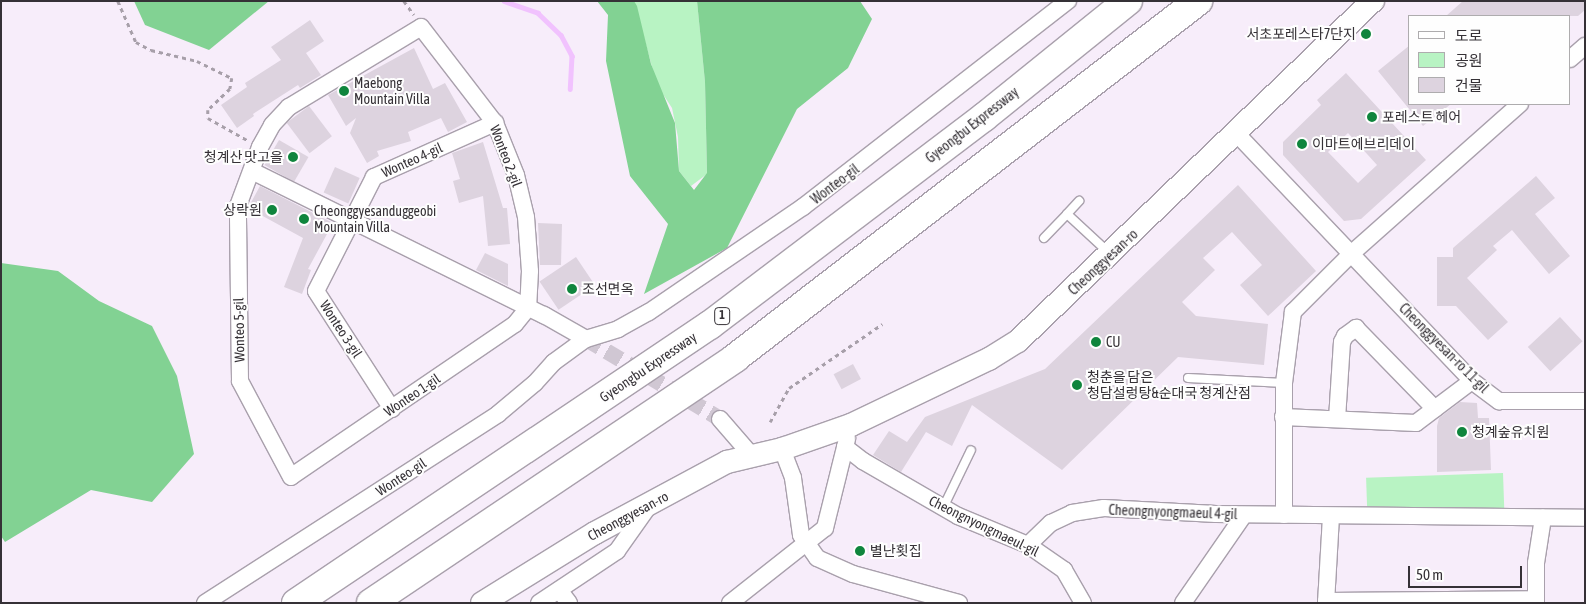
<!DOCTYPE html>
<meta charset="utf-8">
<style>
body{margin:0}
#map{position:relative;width:1586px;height:604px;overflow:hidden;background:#f7edfa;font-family:"Asap Condensed","Noto Sans KR",sans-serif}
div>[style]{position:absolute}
.green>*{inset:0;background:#b8f3c3;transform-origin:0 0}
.forest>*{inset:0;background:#82d293}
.stream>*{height:4.5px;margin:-2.25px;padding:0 2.25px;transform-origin:2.25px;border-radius:2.25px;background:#f1c2fe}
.building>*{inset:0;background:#ddd3df;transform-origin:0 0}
.street-tunnel>*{height:16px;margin-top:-8px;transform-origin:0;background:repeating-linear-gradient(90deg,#d0c7d3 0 16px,transparent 0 24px)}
.path>*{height:2.5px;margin-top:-1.25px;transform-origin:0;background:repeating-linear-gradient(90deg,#a79fa9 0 4px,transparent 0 8px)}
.roads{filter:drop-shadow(1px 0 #a9a0ac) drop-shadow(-1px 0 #a9a0ac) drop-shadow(0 1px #a9a0ac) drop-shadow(0 -1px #a9a0ac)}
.lane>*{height:8px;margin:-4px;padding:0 4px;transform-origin:4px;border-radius:4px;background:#fff}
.street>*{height:16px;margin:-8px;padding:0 8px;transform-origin:8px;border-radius:8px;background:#fff}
.secondary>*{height:22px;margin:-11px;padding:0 11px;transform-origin:11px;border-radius:11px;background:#fff}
.highway>*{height:28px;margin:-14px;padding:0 14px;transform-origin:14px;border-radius:14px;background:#fff}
.dots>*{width:14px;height:14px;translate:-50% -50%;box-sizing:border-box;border:2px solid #fefefe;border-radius:50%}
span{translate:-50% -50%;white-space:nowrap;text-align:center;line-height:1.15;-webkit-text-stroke:4px #fefefe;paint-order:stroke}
.shield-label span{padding:1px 4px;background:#fefefe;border:1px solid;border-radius:4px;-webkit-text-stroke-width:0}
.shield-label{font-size:12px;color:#353136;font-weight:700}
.poi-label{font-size:14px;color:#353136}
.right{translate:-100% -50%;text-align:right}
.left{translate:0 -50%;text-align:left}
.street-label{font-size:14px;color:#353136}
.frame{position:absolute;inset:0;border:2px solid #353136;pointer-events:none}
.legend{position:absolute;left:1408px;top:15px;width:162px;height:90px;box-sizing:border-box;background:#fefefe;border:1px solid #aeacae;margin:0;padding:6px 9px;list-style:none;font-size:15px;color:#353136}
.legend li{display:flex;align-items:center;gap:10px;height:25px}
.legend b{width:25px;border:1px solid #aeacae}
.scale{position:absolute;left:1408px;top:566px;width:114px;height:22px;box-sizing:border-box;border:2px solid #353136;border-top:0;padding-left:6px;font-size:15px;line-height:18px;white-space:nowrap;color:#353136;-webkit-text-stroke:4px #fefefe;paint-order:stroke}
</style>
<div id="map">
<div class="green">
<i style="clip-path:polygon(634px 1px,697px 1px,705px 82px,707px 174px,691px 186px,679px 171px,678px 137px,672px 108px,657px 85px)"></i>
<i style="left:1503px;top:473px;width:36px;height:137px;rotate:88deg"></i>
</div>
<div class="forest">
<i style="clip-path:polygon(134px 1px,269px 1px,209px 50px,145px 25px)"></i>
<i style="clip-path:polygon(597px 1px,634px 1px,637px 6px,651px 64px,675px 123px,679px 171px,694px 190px,707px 173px,705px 82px,697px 1px,860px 1px,872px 19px,848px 68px,797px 109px,727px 248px,644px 294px,668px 224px,630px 176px,606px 61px,608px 15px)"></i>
<i style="clip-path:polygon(1px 263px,58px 271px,99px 301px,152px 326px,177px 376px,194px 454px,152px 502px,91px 490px,5px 542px,1px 536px)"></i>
</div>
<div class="stream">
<i style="left:504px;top:1px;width:36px;rotate:19deg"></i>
<i style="left:538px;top:13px;width:32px;rotate:44deg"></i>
<i style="left:561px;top:35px;width:24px;rotate:62deg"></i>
<i style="left:572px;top:56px;width:33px;rotate:93deg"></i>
</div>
<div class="building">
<i style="clip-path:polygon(1463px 1px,1585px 1px,1585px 10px,1578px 16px,1446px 16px)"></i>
<i style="clip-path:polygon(310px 20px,324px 41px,306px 53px,321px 75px,300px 88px,298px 85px,253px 114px,254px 116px,237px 128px,221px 105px,247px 87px,245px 83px,281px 60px,271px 47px)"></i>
<i style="clip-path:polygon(1410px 45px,1410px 104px,1451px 104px,1423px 126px,1378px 71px)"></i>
<i style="clip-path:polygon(414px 48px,433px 89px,445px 83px,467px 122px,448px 132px,441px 118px,408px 132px,411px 141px,377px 151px,379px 156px,367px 163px,350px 133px,356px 118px,346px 126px,328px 95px)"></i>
<i style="clip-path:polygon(evenodd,1346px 73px,1426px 160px,1361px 219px,1344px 221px,1283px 155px,1283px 142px,1321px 105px,1317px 100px,1346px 73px,1348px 133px,1377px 165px,1358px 183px,1328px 152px,1348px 133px)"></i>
<i style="left:309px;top:106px;width:38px;height:28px;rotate:53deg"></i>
<i style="left:279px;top:140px;width:34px;height:29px;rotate:30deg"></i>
<i style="clip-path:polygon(483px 142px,503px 208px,507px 208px,510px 244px,488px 246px,483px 196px,459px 203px,453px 181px,460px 179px,452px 153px)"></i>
<i style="left:335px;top:167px;width:27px;height:28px;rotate:24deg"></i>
<i style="clip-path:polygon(1536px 176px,1555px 198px,1535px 214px,1570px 256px,1549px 274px,1512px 230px,1493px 246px,1497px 250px,1467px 278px,1508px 322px,1488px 340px,1456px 306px,1437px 306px,1437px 257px,1453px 257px,1453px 248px)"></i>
<i style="clip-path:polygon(1238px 185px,1316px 271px,1268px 316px,1240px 285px,1262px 265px,1232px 232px,1203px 258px,1215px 270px,1182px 302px,1196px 316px,1268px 324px,1264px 365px,1178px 357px,1062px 470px,972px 405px,952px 446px,926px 432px,901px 472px,873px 455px,889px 431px,907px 442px,925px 417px,1045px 369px)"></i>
<i style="clip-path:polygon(260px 186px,333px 223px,308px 269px,311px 270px,302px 294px,284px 287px,303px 238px,248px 208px)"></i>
<i style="clip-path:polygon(538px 223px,562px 224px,561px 265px,540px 265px)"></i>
<i style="clip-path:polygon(485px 253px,508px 264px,508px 286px,476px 270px)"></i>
<i style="left:576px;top:257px;width:34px;height:44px;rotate:56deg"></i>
<i style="left:1560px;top:317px;width:33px;height:44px;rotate:47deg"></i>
<i style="left:853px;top:364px;width:17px;height:22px;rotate:62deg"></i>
<i style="clip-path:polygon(1460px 402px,1477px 403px,1478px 418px,1489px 418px,1491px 470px,1437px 472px,1437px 426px,1439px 418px)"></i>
</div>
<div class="street-tunnel">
<i style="left:586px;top:339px;width:156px;rotate:30.8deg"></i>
</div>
<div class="path">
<i style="left:118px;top:1px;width:45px;rotate:66.3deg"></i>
<i style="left:136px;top:42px;width:17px;rotate:28deg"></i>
<i style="left:151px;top:50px;width:47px;rotate:13.4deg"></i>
<i style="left:197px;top:61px;width:39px;rotate:26deg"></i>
<i style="left:232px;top:78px;width:11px;rotate:100deg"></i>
<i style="left:230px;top:89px;width:30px;rotate:136deg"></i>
<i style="left:208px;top:110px;width:8px;rotate:90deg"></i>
<i style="left:208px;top:118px;width:45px;rotate:29.4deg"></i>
<i style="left:404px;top:1px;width:17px;rotate:54deg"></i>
<i style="left:770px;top:422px;width:39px;rotate:-61deg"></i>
<i style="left:789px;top:388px;width:113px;rotate:-34.5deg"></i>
</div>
<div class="roads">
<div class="lane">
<i style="left:1067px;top:214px;width:18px;rotate:-47deg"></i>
<i style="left:1044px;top:238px;width:33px;rotate:-46deg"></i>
<i style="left:1067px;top:214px;width:56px;rotate:42.8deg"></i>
<i style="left:1188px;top:378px;width:96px;rotate:3deg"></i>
<i style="left:943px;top:508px;width:64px;rotate:-64.2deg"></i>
</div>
<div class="street">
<i style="left:421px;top:27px;width:121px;rotate:52.4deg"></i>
<i style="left:495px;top:123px;width:56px;rotate:68deg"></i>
<i style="left:516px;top:175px;width:43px;rotate:76.6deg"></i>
<i style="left:526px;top:217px;width:54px;rotate:85.8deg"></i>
<i style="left:530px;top:271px;width:37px;rotate:93deg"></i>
<i style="left:528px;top:308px;width:21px;rotate:129deg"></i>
<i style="left:515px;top:324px;width:271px;rotate:145.7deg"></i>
<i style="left:291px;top:477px;width:109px;rotate:-118deg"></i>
<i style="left:240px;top:381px;width:175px;rotate:-90.7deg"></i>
<i style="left:238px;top:206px;width:63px;rotate:-69.6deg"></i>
<i style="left:260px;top:147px;width:25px;rotate:-61deg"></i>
<i style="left:272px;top:125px;width:25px;rotate:-47deg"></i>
<i style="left:289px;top:107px;width:154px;rotate:-31.2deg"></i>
<i style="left:1570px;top:59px;width:20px;rotate:-41deg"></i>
<i style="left:1236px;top:133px;width:342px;rotate:46.4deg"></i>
<i style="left:1472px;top:381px;width:34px;rotate:37deg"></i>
<i style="left:1499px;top:401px;width:86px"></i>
<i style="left:252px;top:171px;width:326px;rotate:26.3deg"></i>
<i style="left:544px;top:315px;width:48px;rotate:29.7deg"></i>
<i style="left:392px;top:409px;width:140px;rotate:-122.8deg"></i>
<i style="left:316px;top:291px;width:128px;rotate:-63deg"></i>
<i style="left:374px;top:177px;width:133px;rotate:-24.1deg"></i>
<i style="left:1283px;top:417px;width:133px;rotate:2.6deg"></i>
<i style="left:1416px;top:423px;width:70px;rotate:-36.9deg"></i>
<i style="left:720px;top:419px;width:49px;rotate:49.1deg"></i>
<i style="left:1337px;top:419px;width:77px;rotate:-86.3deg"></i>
<i style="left:1342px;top:342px;width:7px;rotate:-63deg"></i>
<i style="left:1345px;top:336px;width:14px;rotate:-36deg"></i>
<i style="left:1356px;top:328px;width:113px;rotate:45.7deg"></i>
<i style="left:845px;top:447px;width:23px;rotate:38deg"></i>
<i style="left:863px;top:461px;width:110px;rotate:30.1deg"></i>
<i style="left:958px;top:516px;width:76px;rotate:22.5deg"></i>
<i style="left:1028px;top:545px;width:44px;rotate:34.8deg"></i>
<i style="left:1064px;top:570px;width:38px;rotate:60deg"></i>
<i style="left:782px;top:449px;width:31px;rotate:69deg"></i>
<i style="left:793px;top:478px;width:58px;rotate:82deg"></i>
<i style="left:801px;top:535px;width:28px;rotate:55deg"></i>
<i style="left:817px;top:558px;width:39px;rotate:24deg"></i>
<i style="left:853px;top:574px;width:110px;rotate:15.3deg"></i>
<i style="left:1284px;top:515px;width:132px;rotate:-90deg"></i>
<i style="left:1284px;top:383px;width:72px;rotate:-82.8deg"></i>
<i style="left:1293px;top:312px;width:82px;rotate:-45deg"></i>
<i style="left:1351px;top:254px;width:226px;rotate:-41.6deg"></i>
<i style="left:1028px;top:545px;width:32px;rotate:-44deg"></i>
<i style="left:1051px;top:523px;width:23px;rotate:-25deg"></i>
<i style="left:1072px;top:513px;width:32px;rotate:-9deg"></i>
<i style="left:1104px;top:508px;width:112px;rotate:3.1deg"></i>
<i style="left:1216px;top:514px;width:369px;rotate:0.6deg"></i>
<i style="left:559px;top:590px;width:16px;rotate:52deg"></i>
<i style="left:1326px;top:601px;width:209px;rotate:-0.5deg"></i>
<i style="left:205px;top:603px;width:349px;rotate:-32.8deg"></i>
<i style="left:498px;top:414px;width:48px;rotate:-40deg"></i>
<i style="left:535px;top:383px;width:28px;rotate:-48deg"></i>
<i style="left:554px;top:362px;width:39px;rotate:-36deg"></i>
<i style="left:586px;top:339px;width:34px;rotate:-17deg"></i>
<i style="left:618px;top:329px;width:35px;rotate:-29deg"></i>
<i style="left:649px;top:312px;width:186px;rotate:-34.3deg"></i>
<i style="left:803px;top:207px;width:336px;rotate:-37.9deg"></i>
<i style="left:539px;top:603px;width:94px;rotate:-33.7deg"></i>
<i style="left:617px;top:551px;width:54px;rotate:-54.8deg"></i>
<i style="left:730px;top:603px;width:121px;rotate:-38.3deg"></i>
<i style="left:825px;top:528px;width:92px;rotate:-76.1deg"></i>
<i style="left:1183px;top:603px;width:107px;rotate:-55.3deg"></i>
<i style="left:1326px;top:603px;width:87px;rotate:-86.7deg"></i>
<i style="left:1536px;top:603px;width:40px;rotate:-90deg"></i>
<i style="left:1536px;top:563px;width:46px;rotate:-81.2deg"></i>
</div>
<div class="secondary">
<i style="left:482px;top:603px;width:133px;rotate:-31.8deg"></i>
<i style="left:595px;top:533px;width:150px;rotate:-28.3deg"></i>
<i style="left:727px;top:462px;width:57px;rotate:-13.3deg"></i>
<i style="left:782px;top:449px;width:73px;rotate:-19.2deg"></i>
<i style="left:851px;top:425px;width:153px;rotate:-25.6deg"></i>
<i style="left:989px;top:359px;width:34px;rotate:-32deg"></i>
<i style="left:1018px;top:341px;width:492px;rotate:-43.8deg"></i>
</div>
<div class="highway">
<i style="left:296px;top:603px;width:499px;rotate:-33.9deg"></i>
<i style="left:710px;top:325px;width:344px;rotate:-37.2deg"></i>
<i style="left:984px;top:117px;width:185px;rotate:-38.9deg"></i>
<i style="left:371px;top:603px;width:439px;rotate:-33.9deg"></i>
<i style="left:735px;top:358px;width:585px;rotate:-37.63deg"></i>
</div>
</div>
<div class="dots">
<i style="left:1366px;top:34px;background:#0f853d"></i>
<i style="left:344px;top:91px;background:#0f853d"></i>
<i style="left:1372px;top:117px;background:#0f853d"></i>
<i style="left:1302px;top:144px;background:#0f853d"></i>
<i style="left:293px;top:157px;background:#0f853d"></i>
<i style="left:272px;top:210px;background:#0f853d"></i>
<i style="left:304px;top:219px;background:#0f853d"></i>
<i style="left:572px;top:289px;background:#0f853d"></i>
<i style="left:1096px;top:342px;background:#0f853d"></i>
<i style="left:1077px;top:385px;background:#0f853d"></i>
<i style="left:1462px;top:432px;background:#0f853d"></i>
<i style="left:860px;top:551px;background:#0f853d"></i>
</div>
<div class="shield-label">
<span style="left:722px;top:316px">1</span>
</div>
<div class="poi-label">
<span class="right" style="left:1356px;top:34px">서초포레스타7단지</span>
<span class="left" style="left:354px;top:91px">Maebong<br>Mountain Villa</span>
<span class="left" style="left:1382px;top:117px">포레스트 헤어</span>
<span class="left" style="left:1312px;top:144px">이마트에브리데이</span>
<span class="right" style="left:283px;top:157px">청계산 맛고을</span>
<span class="right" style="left:262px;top:210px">상락원</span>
<span class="left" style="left:314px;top:219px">Cheonggyesanduggeobi<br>Mountain Villa</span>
<span class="left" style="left:582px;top:289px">조선면옥</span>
<span class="left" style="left:1106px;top:342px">CU</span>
<span class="left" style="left:1087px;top:385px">청춘을 담은<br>청담설렁탕&amp;순대국 청계산점</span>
<span class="left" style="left:1472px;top:432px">청계숲유치원</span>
<span class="left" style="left:870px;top:551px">별난횟집</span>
</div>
<div class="street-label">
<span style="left:972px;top:125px;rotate:-38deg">Gyeongbu Expressway</span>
<span style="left:506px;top:156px;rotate:69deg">Wonteo 2-gil</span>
<span style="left:412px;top:160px;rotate:-24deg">Wonteo 4-gil</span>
<span style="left:835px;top:184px;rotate:-37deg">Wonteo-gil</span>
<span style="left:1103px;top:262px;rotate:-43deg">Cheonggyesan-ro</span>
<span style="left:341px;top:329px;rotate:57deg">Wonteo 3-gil</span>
<span style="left:239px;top:330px;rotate:-91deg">Wonteo 5-gil</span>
<span style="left:1444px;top:348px;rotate:45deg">Cheonggyesan-ro 11-gil</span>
<span style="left:648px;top:367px;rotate:-34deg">Gyeongbu Expressway</span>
<span style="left:412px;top:395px;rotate:-34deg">Wonteo 1-gil</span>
<span style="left:401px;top:477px;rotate:-33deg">Wonteo-gil</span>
<span style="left:1173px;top:512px;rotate:2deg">Cheongnyongmaeul 4-gil</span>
<span style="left:628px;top:516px;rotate:-28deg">Cheonggyesan-ro</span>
<span style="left:984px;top:526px;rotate:26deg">Cheongnyongmaeul-gil</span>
</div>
<div class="frame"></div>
<ul class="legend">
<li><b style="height:6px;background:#fff"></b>도로</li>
<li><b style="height:14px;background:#b8f3c3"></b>공원</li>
<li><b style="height:14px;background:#ddd3df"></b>건물</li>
</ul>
<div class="scale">50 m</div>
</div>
